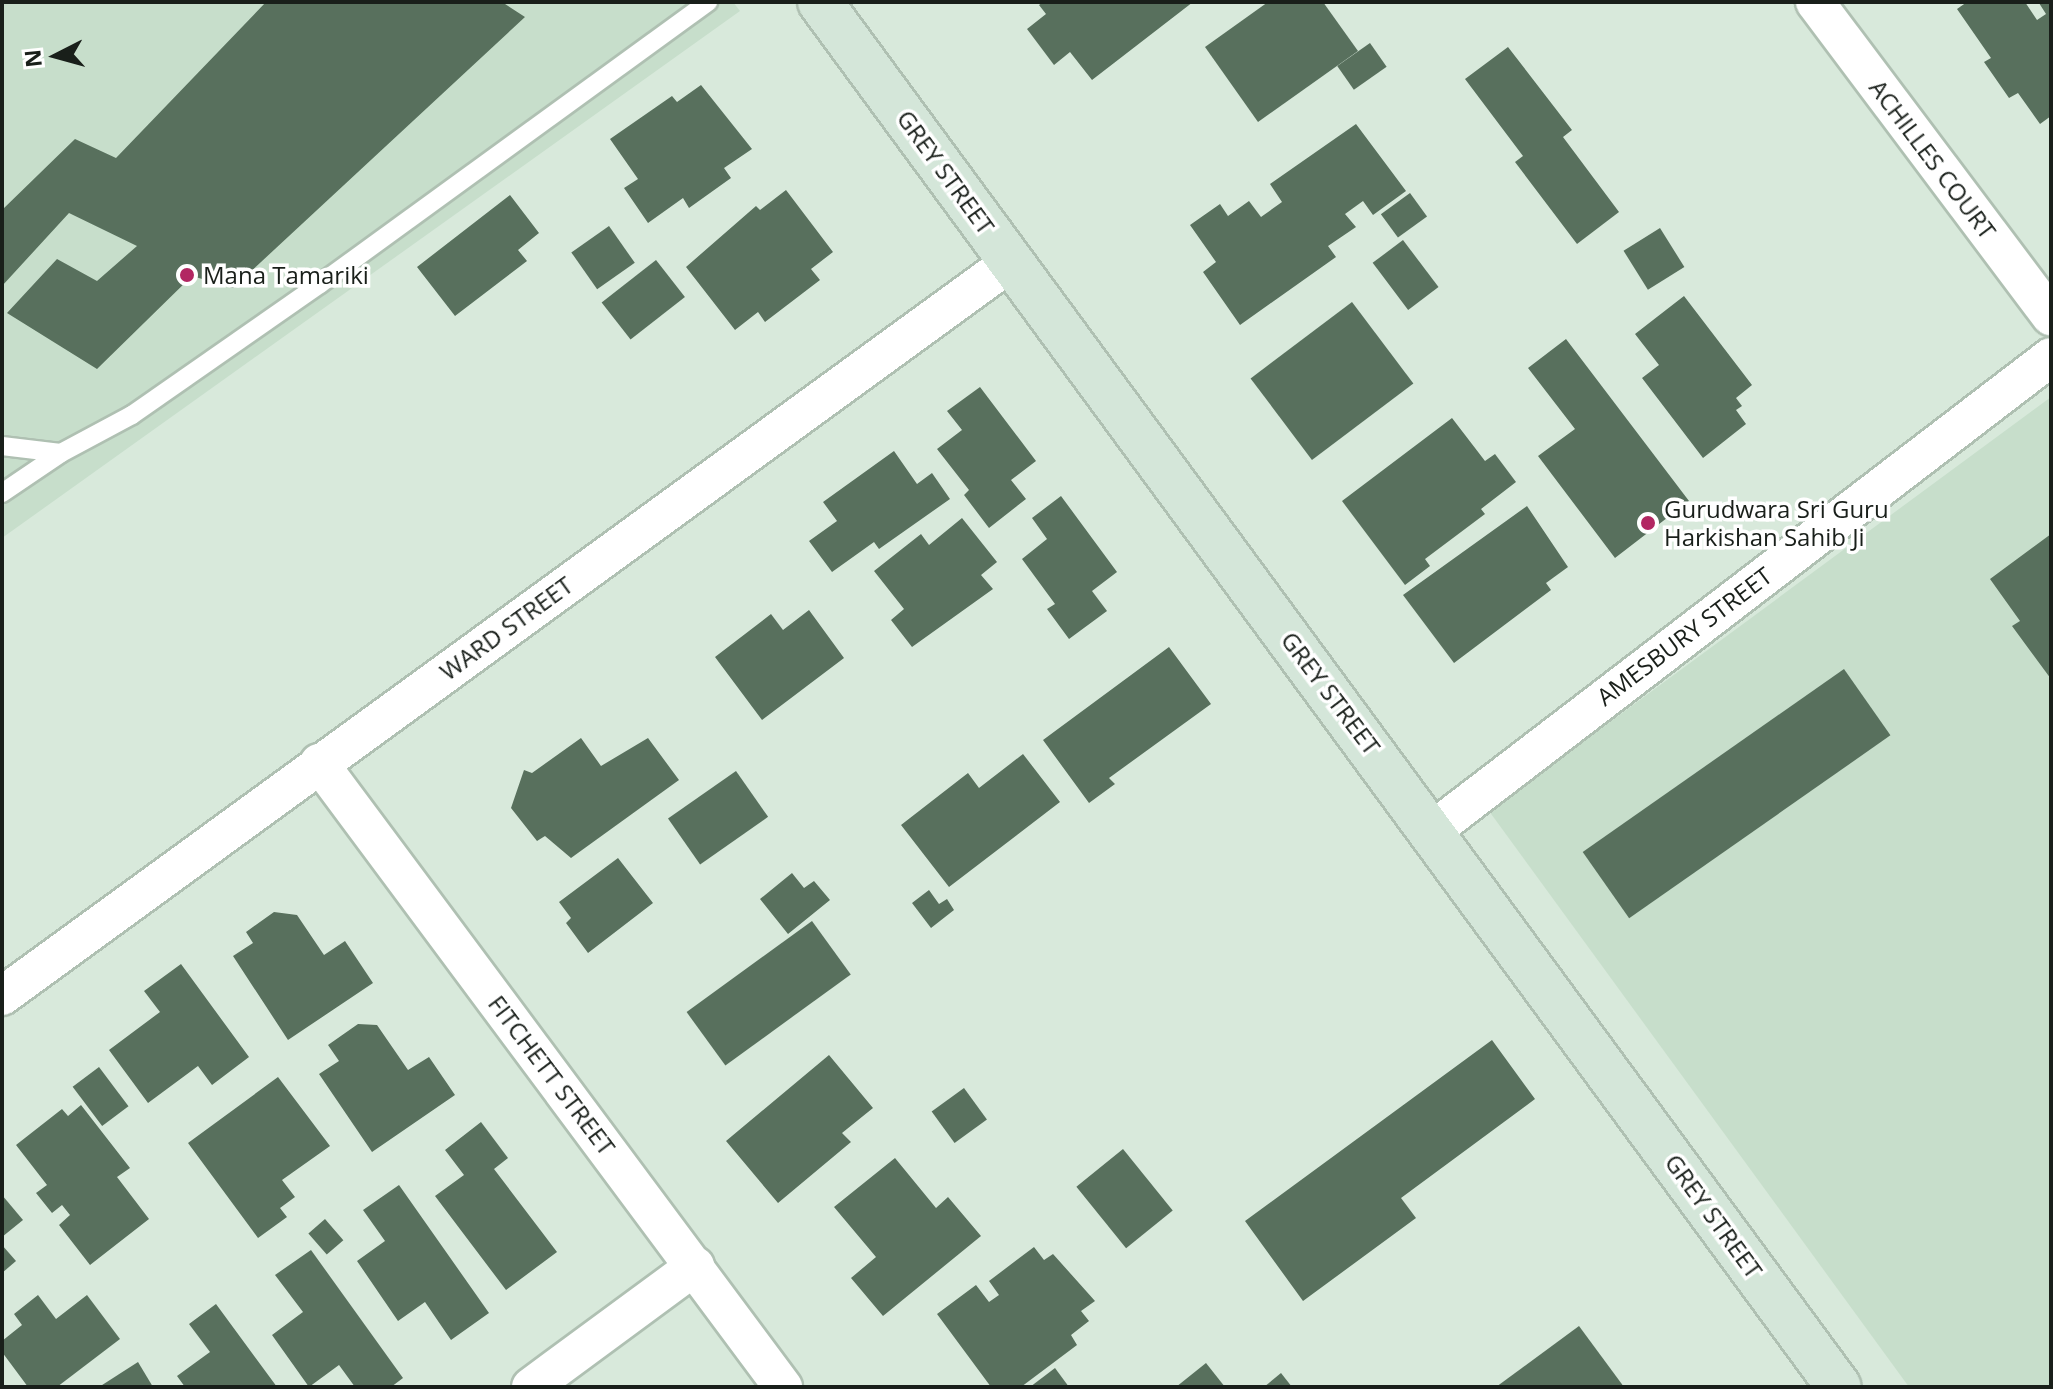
<!DOCTYPE html>
<style>
body{margin:0}
#map{position:relative;width:2053px;height:1389px;overflow:hidden;background:#d8e9db;font-family:"Open Sans",sans-serif}
div>[style]{position:absolute}
.built>*{inset:0;background:#c7decb}
.building>*{inset:0;background:#58705d;transform-origin:0 0}
.roads{filter:drop-shadow(2px 0 #afc0b2) drop-shadow(-2px 0 #afc0b2) drop-shadow(0 2px #afc0b2) drop-shadow(0 -2px #afc0b2)}
.lane>*{height:18px;margin:-9px;padding:0 9px;transform-origin:9px;border-radius:9px;background:#fff}
.street>*{height:38px;margin:-19px;padding:0 19px;transform-origin:19px;border-radius:19px;background:#fff}
.secondary>*{height:44px;margin:-22px;padding:0 22px;transform-origin:22px;border-radius:22px;background:#d4e6d9}
.dots>*{width:22px;height:22px;translate:-50% -50%;box-sizing:border-box;border:4px solid #fff;border-radius:50%}
span{translate:-50% -50%;white-space:nowrap;text-align:center;line-height:1.15;-webkit-text-stroke:7px #fff;paint-order:stroke}
.street-label{font-size:24px;color:#191f1a}
.poi-label{font-size:24px;color:#191f1a}
.left{translate:0 -50%;text-align:left}
.frame{position:absolute;inset:0;border:4px solid #191f1a;pointer-events:none}
.north{position:absolute;left:16px;top:16px;width:80px;height:80px;-webkit-text-stroke:6px #fff;paint-order:stroke;rotate:264deg;font-size:22px;font-weight:700;line-height:32px;text-align:center;color:#191f1a}
.north::after{content:'';display:block;margin:auto;width:28px;height:36px;background:#191f1a;clip-path:polygon(50% 0,100% 100%,50% 72%,0 100%)}
</style>
<div id="map">
<div class="built">
<i style="clip-path:polygon(2px 2px,733px 2px,740px 11px,2px 538px)"></i>
<i style="clip-path:polygon(2051px 397px,2051px 1387px,1909px 1387px,1489px 811px)"></i>
</div>
<div class="building">
<i style="clip-path:polygon(266px 2px,502px 2px,525px 17px,233px 288px,192px 276px,97px 369px,7px 313px,57px 259px,97px 281px,137px 246px,69px 213px,2px 286px,2px 210px,75px 139px,116px 158px)"></i>
<i style="clip-path:polygon(1043px 2px,1193px 2px,1092px 80px,1070px 52px,1054px 65px,1027px 29px,1046px 14px,1039px 5px)"></i>
<i style="clip-path:polygon(1268px 2px,1323px 2px,1358px 51px,1258px 122px,1205px 47px)"></i>
<i style="clip-path:polygon(1967px 2px,2025px 2px,2037px 20px,2046px 14px,2039px 3px,2051px 2px,2051px 116px,2040px 124px,2018px 93px,2009px 98px,1984px 62px,1991px 58px,1957px 9px)"></i>
<i style="left:1370px;top:43px;width:29px;height:40px;rotate:55deg"></i>
<i style="clip-path:polygon(1508px 47px,1572px 130px,1563px 137px,1619px 212px,1577px 244px,1515px 162px,1523px 156px,1465px 79px)"></i>
<i style="clip-path:polygon(701px 85px,752px 149px,724px 168px,731px 178px,689px 208px,683px 198px,648px 223px,624px 188px,638px 179px,610px 139px,672px 96px,677px 102px)"></i>
<i style="clip-path:polygon(1356px 124px,1406px 191px,1373px 215px,1363px 201px,1345px 214px,1356px 227px,1328px 246px,1336px 257px,1240px 325px,1203px 272px,1216px 262px,1190px 225px,1220px 204px,1228px 216px,1249px 201px,1261px 217px,1282px 202px,1270px 184px)"></i>
<i style="clip-path:polygon(786px 190px,833px 252px,811px 269px,820px 280px,765px 322px,758px 312px,735px 330px,686px 267px,756px 206px,760px 210px)"></i>
<i style="left:1410px;top:193px;width:29px;height:36px;rotate:54deg"></i>
<i style="clip-path:polygon(510px 195px,539px 233px,518px 250px,527px 261px,455px 316px,417px 267px)"></i>
<i style="left:609px;top:226px;width:45px;height:46px;rotate:55deg"></i>
<i style="left:1660px;top:228px;width:46px;height:43px;rotate:58deg"></i>
<i style="left:1403px;top:240px;width:59px;height:38px;rotate:53deg"></i>
<i style="left:656px;top:260px;width:47px;height:69px;rotate:52deg"></i>
<i style="clip-path:polygon(1684px 296px,1752px 385px,1736px 398px,1742px 406px,1736px 410px,1746px 424px,1703px 458px,1642px 378px,1659px 365px,1635px 334px)"></i>
<i style="left:1352px;top:302px;width:102px;height:127px;rotate:53deg"></i>
<i style="clip-path:polygon(1566px 339px,1689px 501px,1615px 558px,1538px 456px,1575px 429px,1528px 368px)"></i>
<i style="clip-path:polygon(980px 387px,1036px 461px,1011px 480px,1026px 499px,989px 528px,964px 495px,969px 490px,937px 449px,962px 430px,947px 411px)"></i>
<i style="clip-path:polygon(1452px 418px,1485px 461px,1495px 454px,1516px 482px,1481px 509px,1485px 514px,1425px 559px,1430px 566px,1405px 585px,1342px 501px)"></i>
<i style="clip-path:polygon(894px 451px,917px 484px,932px 473px,950px 499px,879px 549px,874px 542px,832px 572px,809px 541px,837px 521px,823px 502px)"></i>
<i style="clip-path:polygon(1061px 496px,1117px 572px,1092px 591px,1107px 611px,1069px 639px,1047px 609px,1055px 604px,1022px 559px,1047px 539px,1032px 518px)"></i>
<i style="clip-path:polygon(1527px 506px,1568px 567px,1546px 583px,1551px 590px,1454px 663px,1403px 595px)"></i>
<i style="clip-path:polygon(962px 518px,997px 562px,981px 575px,993px 589px,912px 647px,891px 620px,904px 609px,874px 571px,921px 534px,929px 545px)"></i>
<i style="clip-path:polygon(2051px 534px,2051px 679px,2012px 626px,2020px 621px,1990px 579px)"></i>
<i style="clip-path:polygon(809px 610px,844px 658px,762px 720px,715px 657px,771px 614px,783px 630px)"></i>
<i style="clip-path:polygon(1169px 647px,1211px 704px,1109px 778px,1115px 784px,1089px 803px,1043px 740px)"></i>
<i style="left:1844px;top:669px;width:81px;height:319px;rotate:55deg"></i>
<i style="clip-path:polygon(581px 738px,601px 766px,648px 738px,679px 780px,571px 858px,545px 836px,537px 841px,511px 808px,524px 770px,532px 773px)"></i>
<i style="clip-path:polygon(1023px 754px,1060px 802px,949px 887px,901px 825px,968px 773px,979px 788px)"></i>
<i style="left:736px;top:771px;width:56px;height:83px;rotate:55deg"></i>
<i style="clip-path:polygon(618px 858px,653px 903px,588px 953px,566px 923px,571px 918px,559px 902px)"></i>
<i style="clip-path:polygon(792px 873px,804px 888px,814px 881px,830px 900px,788px 934px,760px 899px)"></i>
<i style="clip-path:polygon(929px 890px,939px 904px,947px 899px,954px 910px,931px 928px,912px 903px)"></i>
<i style="clip-path:polygon(274px 912px,297px 915px,324px 955px,345px 941px,373px 983px,288px 1040px,233px 956px,253px 943px,246px 932px)"></i>
<i style="left:812px;top:921px;width:66px;height:155px;rotate:54deg"></i>
<i style="clip-path:polygon(181px 964px,249px 1057px,212px 1085px,198px 1066px,148px 1103px,109px 1050px,160px 1012px,144px 991px)"></i>
<i style="clip-path:polygon(358px 1024px,377px 1025px,408px 1070px,429px 1057px,455px 1095px,372px 1152px,319px 1074px,339px 1061px,328px 1045px)"></i>
<i style="clip-path:polygon(1492px 1040px,1535px 1099px,1401px 1198px,1416px 1218px,1303px 1301px,1245px 1221px)"></i>
<i style="clip-path:polygon(829px 1055px,873px 1108px,842px 1133px,851px 1142px,778px 1203px,726px 1141px)"></i>
<i style="left:99px;top:1067px;width:49px;height:33px;rotate:53deg"></i>
<i style="clip-path:polygon(278px 1077px,330px 1146px,282px 1180px,295px 1197px,280px 1208px,287px 1217px,258px 1238px,188px 1143px)"></i>
<i style="left:964px;top:1088px;width:39px;height:40px;rotate:54deg"></i>
<i style="clip-path:polygon(81px 1105px,130px 1168px,117px 1177px,149px 1219px,90px 1265px,59px 1225px,70px 1215px,62px 1205px,52px 1213px,36px 1193px,47px 1185px,16px 1145px,62px 1109px,68px 1116px)"></i>
<i style="clip-path:polygon(481px 1122px,508px 1158px,494px 1169px,557px 1252px,506px 1290px,435px 1196px,464px 1175px,445px 1150px)"></i>
<i style="left:1123px;top:1149px;width:79px;height:60px;rotate:51deg"></i>
<i style="clip-path:polygon(895px 1158px,936px 1208px,948px 1197px,981px 1236px,883px 1316px,851px 1278px,876px 1257px,834px 1207px)"></i>
<i style="clip-path:polygon(399px 1185px,489px 1313px,451px 1340px,425px 1302px,398px 1321px,357px 1261px,385px 1241px,363px 1210px)"></i>
<i style="clip-path:polygon(2px 1195px,23px 1220px,2px 1237px)"></i>
<i style="left:325px;top:1219px;width:28px;height:22px;rotate:49deg"></i>
<i style="clip-path:polygon(2px 1245px,16px 1261px,2px 1273px)"></i>
<i style="clip-path:polygon(1034px 1247px,1044px 1260px,1053px 1254px,1095px 1301px,1081px 1311px,1089px 1321px,1071px 1335px,1077px 1345px,1021px 1387px,991px 1387px,937px 1314px,976px 1285px,989px 1302px,999px 1295px,989px 1281px)"></i>
<i style="clip-path:polygon(311px 1250px,403px 1378px,391px 1387px,355px 1387px,339px 1365px,309px 1387px,272px 1335px,303px 1312px,275px 1275px)"></i>
<i style="clip-path:polygon(38px 1295px,56px 1319px,87px 1295px,120px 1339px,57px 1387px,28px 1387px,2px 1352px,2px 1341px,22px 1325px,14px 1314px)"></i>
<i style="clip-path:polygon(216px 1304px,277px 1387px,185px 1387px,177px 1376px,210px 1352px,189px 1324px)"></i>
<i style="clip-path:polygon(1579px 1326px,1624px 1387px,1496px 1387px)"></i>
<i style="clip-path:polygon(138px 1362px,153px 1387px,99px 1387px)"></i>
<i style="clip-path:polygon(1206px 1363px,1225px 1387px,1176px 1387px)"></i>
<i style="clip-path:polygon(1055px 1368px,1069px 1387px,1030px 1387px)"></i>
<i style="clip-path:polygon(1281px 1373px,1292px 1387px,1264px 1387px)"></i>
</div>
<div class="roads">
<div class="lane">
<i style="left:2px;top:446px;width:59px;rotate:6.8deg"></i>
<i style="left:2px;top:493px;width:71px;rotate:-34.1deg"></i>
<i style="left:61px;top:453px;width:81px;rotate:-28.2deg"></i>
<i style="left:132px;top:415px;width:229px;rotate:-34.9deg"></i>
<i style="left:320px;top:284px;width:480px;rotate:-36deg"></i>
</div>
<div class="street">
<i style="left:1815px;top:2px;width:393px;rotate:53.1deg"></i>
<i style="left:319px;top:763px;width:778px;rotate:53.37deg"></i>
<i style="left:1433px;top:830px;width:778px;rotate:-37.43deg"></i>
<i style="left:2px;top:996px;width:1249px;rotate:-36.04deg"></i>
<i style="left:531px;top:1387px;width:204px;rotate:-36.4deg"></i>
</div>
<div class="secondary">
<i style="left:820px;top:2px;width:1719px;rotate:53.66deg"></i>
</div>
</div>
<div class="dots">
<i style="left:187px;top:275px;background:#b22762"></i>
<i style="left:1648px;top:523px;background:#b22762"></i>
</div>
<div class="street-label">
<span style="left:1933px;top:159px;rotate:53deg">ACHILLES COURT</span>
<span style="left:946px;top:172px;rotate:54deg">GREY STREET</span>
<span style="left:506px;top:628px;rotate:-36deg">WARD STREET</span>
<span style="left:1684px;top:636px;rotate:-37deg">AMESBURY STREET</span>
<span style="left:1331px;top:693px;rotate:53deg">GREY STREET</span>
<span style="left:552px;top:1075px;rotate:53deg">FITCHETT STREET</span>
<span style="left:1714px;top:1216px;rotate:54deg">GREY STREET</span>
</div>
<div class="poi-label">
<span class="left" style="left:203px;top:275px">Mana Tamariki</span>
<span class="left" style="left:1664px;top:523px">Gurudwara Sri Guru<br>Harkishan Sahib Ji</span>
</div>
<div class="frame"></div>
<div class="north">N</div>
</div>
